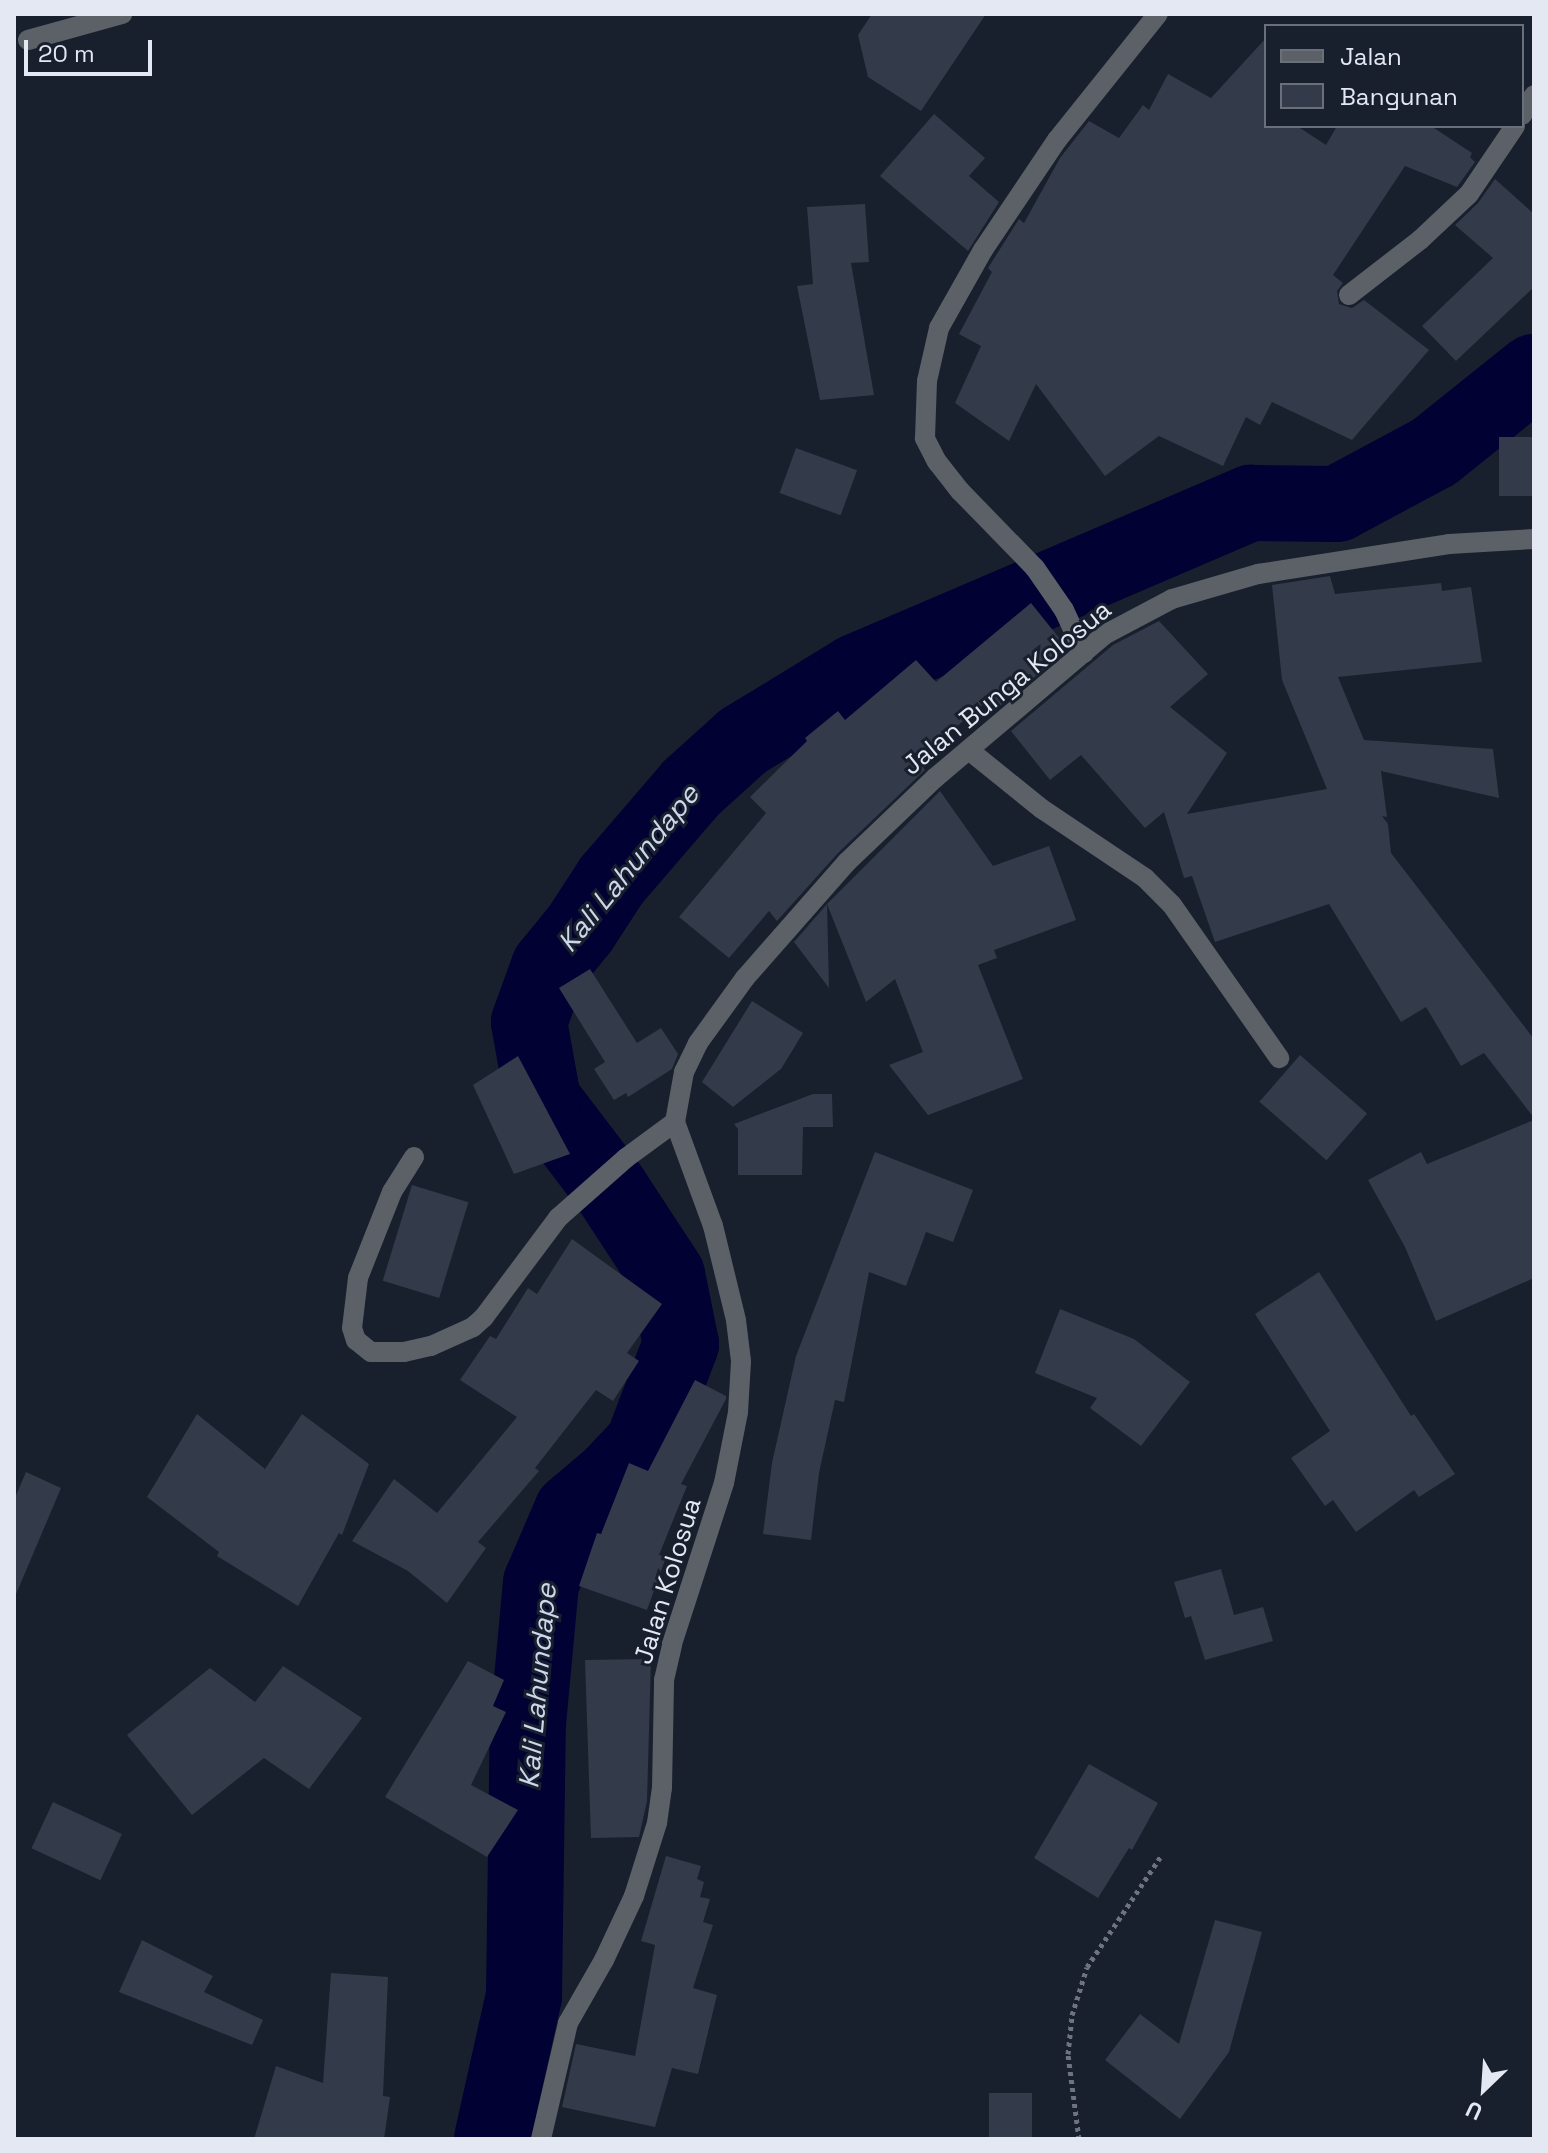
<!DOCTYPE html>
<style>
body{margin:0}
#map{position:relative;width:1548px;height:2153px;overflow:hidden;background:#181f2d;font-family:"Space Grotesk",sans-serif}
div>[style]{position:absolute}
.river>*{height:76px;margin:-38px;padding:0 38px;transform-origin:38px;border-radius:38px;background:#010133}
.building>*{inset:0;background:#333a4a;transform-origin:0 0}
.path>*{height:5px;margin-top:-2.5px;transform-origin:0;background:repeating-linear-gradient(90deg,#6e7380 0 4px,transparent 0 8px)}
.minor>*{height:20px;margin:-10px;padding:0 10px;transform-origin:10px;border-radius:10px;background:#5c6067}
span{translate:-50% -50%;white-space:nowrap;text-align:center;line-height:1.15;-webkit-text-stroke:6px #181f2d;paint-order:stroke}
.street-label{font-size:26px;color:#e4e8f2}
.water-label{font-size:28px;color:#cdd7ec;font-style:italic}
.frame{position:absolute;inset:0;border:16px solid #e4e8f2;pointer-events:none}
.legend{position:absolute;left:1264px;top:24px;width:260px;height:104px;box-sizing:border-box;background:#181f2d;border:2px solid #6a6f7c;margin:0;padding:10px 14px;list-style:none;font-size:24px;color:#e4e8f2}
.legend li{display:flex;align-items:center;gap:16px;height:40px}
.legend b{width:40px;border:2px solid #6a6f7c}
.north{position:absolute;left:1444px;top:2049px;width:80px;height:80px;-webkit-text-stroke:6px #181f2d;paint-order:stroke;rotate:205deg;font-size:22px;font-weight:700;line-height:32px;text-align:center;color:#e4e8f2}
.north::after{content:'';display:block;margin:auto;width:28px;height:36px;background:#e4e8f2;clip-path:polygon(50% 0,100% 100%,50% 72%,0 100%)}
.scale{position:absolute;left:24px;top:40px;width:128px;height:36px;box-sizing:border-box;border:4px solid #e4e8f2;border-top:0;padding-left:10px;font-size:24px;line-height:28px;white-space:nowrap;color:#e4e8f2;-webkit-text-stroke:6px #181f2d;paint-order:stroke}
</style>
<div id="map">
<div class="river">
<i style="left:492px;top:2139px;width:147px;rotate:-77.4deg"></i>
<i style="left:524px;top:1996px;width:273px;rotate:-89.2deg"></i>
<i style="left:528px;top:1723px;width:141px;rotate:-84.7deg"></i>
<i style="left:541px;top:1583px;width:78px;rotate:-66.7deg"></i>
<i style="left:572px;top:1511px;width:51px;rotate:-40.2deg"></i>
<i style="left:611px;top:1478px;width:47px;rotate:-46.7deg"></i>
<i style="left:643px;top:1444px;width:107px;rotate:-69.2deg"></i>
<i style="left:681px;top:1344px;width:70px;rotate:-101.5deg"></i>
<i style="left:667px;top:1275px;width:104px;rotate:-123.2deg"></i>
<i style="left:610px;top:1188px;width:111px;rotate:-127.3deg"></i>
<i style="left:543px;top:1100px;width:79px;rotate:-100.2deg"></i>
<i style="left:529px;top:1022px;width:59px;rotate:-70deg"></i>
<i style="left:549px;top:967px;width:49px;rotate:-50.8deg"></i>
<i style="left:580px;top:929px;width:59px;rotate:-56.9deg"></i>
<i style="left:612px;top:880px;width:121px;rotate:-49.3deg"></i>
<i style="left:691px;top:788px;width:70px;rotate:-42.1deg"></i>
<i style="left:743px;top:741px;width:132px;rotate:-31.4deg"></i>
<i style="left:856px;top:672px;width:430px;rotate:-23.2deg"></i>
<i style="left:1251px;top:503px;width:86px;rotate:0.7deg"></i>
<i style="left:1337px;top:504px;width:110px;rotate:-28.2deg"></i>
<i style="left:1434px;top:452px;width:128px;rotate:-38.7deg"></i>
</div>
<div class="building">
<i style="clip-path:polygon(872px 14px,986px 14px,921px 111px,868px 77px,858px 35px)"></i>
<i style="clip-path:polygon(1266px 38px,1266px 126px,1297px 126px,1326px 145px,1337px 126px,1431px 126px,1472px 153px,1470px 157px,1475px 162px,1457px 187px,1405px 166px,1333px 275px,1343px 283px,1337px 291px,1339px 304px,1352px 308px,1364px 300px,1429px 350px,1352px 440px,1272px 402px,1260px 425px,1246px 417px,1223px 466px,1159px 436px,1105px 476px,1036px 384px,1009px 441px,955px 403px,981px 346px,959px 334px,992px 272px,988px 268px,1019px 219px,1024px 223px,1060px 158px,1089px 121px,1119px 138px,1143px 105px,1149px 110px,1168px 74px,1211px 98px)"></i>
<i style="clip-path:polygon(934px 114px,985px 158px,969px 176px,999px 202px,968px 251px,880px 176px)"></i>
<i style="clip-path:polygon(1495px 179px,1534px 214px,1534px 287px,1456px 361px,1422px 326px,1493px 258px,1455px 225px,1478px 203px)"></i>
<i style="clip-path:polygon(865px 204px,869px 262px,851px 263px,874px 395px,820px 400px,797px 286px,813px 284px,807px 207px)"></i>
<i style="left:1534px;top:437px;width:59px;height:35px;rotate:90deg"></i>
<i style="left:796px;top:448px;width:65px;height:48px;rotate:20deg"></i>
<i style="clip-path:polygon(1330px 576px,1335px 594px,1441px 583px,1442px 591px,1471px 587px,1482px 662px,1338px 677px,1364px 740px,1493px 749px,1499px 798px,1381px 771px,1387px 817px,1382px 816px,1388px 824px,1391px 853px,1534px 1039px,1534px 1118px,1484px 1053px,1461px 1066px,1426px 1007px,1401px 1022px,1329px 904px,1215px 942px,1192px 876px,1184px 878px,1164px 812px,1145px 828px,1081px 755px,1050px 780px,1011px 731px,1113px 645px,1159px 621px,1208px 674px,1170px 707px,1227px 753px,1187px 814px,1327px 789px,1282px 680px,1272px 585px)"></i>
<i style="clip-path:polygon(1031px 603px,1068px 649px,994px 711px,987px 701px,918px 759px,925px 770px,838px 853px,777px 921px,769px 911px,729px 958px,679px 917px,766px 813px,750px 797px,807px 741px,805px 738px,838px 711px,845px 720px,916px 660px,936px 682px)"></i>
<i style="clip-path:polygon(940px 791px,993px 866px,1049px 846px,1076px 920px,994px 950px,997px 958px,978px 965px,1023px 1079px,928px 1115px,889px 1065px,923px 1052px,895px 979px,866px 1002px,827px 904px)"></i>
<i style="clip-path:polygon(827px 904px,829px 988px,794px 942px)"></i>
<i style="clip-path:polygon(590px 969px,637px 1043px,661px 1028px,678px 1054px,672px 1069px,628px 1097px,626px 1093px,614px 1100px,594px 1069px,605px 1062px,559px 988px)"></i>
<i style="clip-path:polygon(752px 1001px,803px 1033px,781px 1069px,733px 1107px,702px 1082px)"></i>
<i style="left:1300px;top:1055px;width:89px;height:62px;rotate:41deg"></i>
<i style="clip-path:polygon(518px 1056px,570px 1154px,514px 1174px,473px 1085px)"></i>
<i style="clip-path:polygon(813px 1094px,832px 1094px,833px 1127px,803px 1127px,802px 1175px,738px 1175px,738px 1129px,734px 1124px)"></i>
<i style="clip-path:polygon(1534px 1120px,1534px 1278px,1436px 1321px,1405px 1247px,1368px 1180px,1421px 1152px,1427px 1164px)"></i>
<i style="clip-path:polygon(875px 1152px,973px 1190px,953px 1242px,926px 1232px,906px 1286px,869px 1272px,844px 1402px,835px 1400px,819px 1473px,811px 1540px,763px 1534px,772px 1463px,796px 1356px)"></i>
<i style="left:412px;top:1185px;width:59px;height:100px;rotate:17deg"></i>
<i style="clip-path:polygon(572px 1239px,662px 1304px,627px 1353px,639px 1361px,613px 1401px,596px 1390px,535px 1468px,539px 1471px,478px 1542px,486px 1548px,447px 1603px,408px 1571px,352px 1541px,394px 1479px,437px 1513px,517px 1417px,460px 1380px,490px 1336px,496px 1339px,528px 1288px,537px 1294px)"></i>
<i style="clip-path:polygon(1319px 1272px,1411px 1416px,1414px 1414px,1455px 1474px,1419px 1497px,1414px 1490px,1356px 1532px,1333px 1500px,1325px 1506px,1291px 1458px,1330px 1431px,1255px 1314px)"></i>
<i style="clip-path:polygon(1060px 1309px,1134px 1339px,1190px 1382px,1141px 1446px,1090px 1408px,1097px 1398px,1035px 1373px)"></i>
<i style="clip-path:polygon(695px 1380px,726px 1396px,726px 1399px,681px 1484px,687px 1486px,659px 1555px,666px 1557px,647px 1610px,579px 1586px,597px 1533px,601px 1534px,629px 1463px,648px 1471px)"></i>
<i style="clip-path:polygon(197px 1414px,265px 1469px,302px 1414px,369px 1464px,342px 1535px,339px 1533px,298px 1606px,217px 1556px,219px 1552px,147px 1497px)"></i>
<i style="clip-path:polygon(26px 1472px,61px 1488px,14px 1599px,14px 1500px)"></i>
<i style="clip-path:polygon(1221px 1569px,1234px 1615px,1263px 1607px,1273px 1641px,1205px 1660px,1191px 1616px,1185px 1618px,1174px 1582px)"></i>
<i style="clip-path:polygon(651px 1659px,647px 1801px,639px 1837px,591px 1838px,585px 1660px)"></i>
<i style="clip-path:polygon(468px 1661px,504px 1680px,493px 1706px,506px 1712px,471px 1785px,518px 1810px,487px 1857px,385px 1797px)"></i>
<i style="clip-path:polygon(283px 1666px,362px 1718px,309px 1789px,264px 1758px,192px 1815px,127px 1735px,210px 1668px,255px 1702px)"></i>
<i style="clip-path:polygon(1089px 1764px,1158px 1803px,1132px 1850px,1129px 1848px,1098px 1898px,1034px 1858px)"></i>
<i style="left:53px;top:1802px;width:76px;height:51px;rotate:25deg"></i>
<i style="clip-path:polygon(666px 1856px,701px 1866px,697px 1879px,704px 1882px,700px 1897px,710px 1899px,703px 1922px,713px 1925px,693px 1988px,717px 1995px,698px 2074px,672px 2068px,655px 2127px,562px 2107px,576px 2044px,635px 2056px,655px 1945px,641px 1941px)"></i>
<i style="clip-path:polygon(1215px 1920px,1262px 1932px,1229px 2052px,1180px 2119px,1105px 2060px,1140px 2014px,1179px 2044px)"></i>
<i style="clip-path:polygon(142px 1940px,213px 1976px,204px 1992px,263px 2020px,252px 2045px,119px 1992px)"></i>
<i style="clip-path:polygon(331px 1973px,388px 1977px,383px 2096px,390px 2097px,384px 2139px,254px 2139px,276px 2066px,323px 2083px)"></i>
<i style="left:989px;top:2093px;width:43px;height:46px"></i>
</div>
<div class="path">
<i style="left:1079px;top:2139px;width:86px;rotate:-97.4deg"></i>
<i style="left:1068px;top:2054px;width:39px;rotate:-84deg"></i>
<i style="left:1072px;top:2015px;width:50px;rotate:-72.6deg"></i>
<i style="left:1087px;top:1967px;width:133px;rotate:-56.3deg"></i>
</div>
<div class="minor">
<i style="left:28px;top:40px;width:98px;rotate:-15.5deg"></i>
<i style="left:1522px;top:115px;width:23px;rotate:-59deg"></i>
<i style="left:1349px;top:295px;width:90px;rotate:-37.8deg"></i>
<i style="left:1420px;top:240px;width:67px;rotate:-43.2deg"></i>
<i style="left:1469px;top:194px;width:82px;rotate:-55.9deg"></i>
<i style="left:1084px;top:653px;width:47px;rotate:-114.9deg"></i>
<i style="left:1064px;top:610px;width:51px;rotate:-124.6deg"></i>
<i style="left:1035px;top:568px;width:107px;rotate:-134.2deg"></i>
<i style="left:960px;top:491px;width:37px;rotate:-128deg"></i>
<i style="left:937px;top:462px;width:27px;rotate:-117deg"></i>
<i style="left:925px;top:438px;width:57px;rotate:-88deg"></i>
<i style="left:927px;top:381px;width:54px;rotate:-77.2deg"></i>
<i style="left:939px;top:328px;width:90px;rotate:-60.6deg"></i>
<i style="left:983px;top:250px;width:133px;rotate:-56.1deg"></i>
<i style="left:1057px;top:140px;width:161px;rotate:-51.3deg"></i>
<i style="left:970px;top:751px;width:92px;rotate:38.9deg"></i>
<i style="left:1042px;top:809px;width:124px;rotate:33.8deg"></i>
<i style="left:1145px;top:878px;width:38px;rotate:45deg"></i>
<i style="left:1172px;top:905px;width:187px;rotate:55deg"></i>
<i style="left:414px;top:1157px;width:41px;rotate:122.2deg"></i>
<i style="left:392px;top:1192px;width:92px;rotate:111.6deg"></i>
<i style="left:358px;top:1278px;width:50px;rotate:96.8deg"></i>
<i style="left:352px;top:1328px;width:13px;rotate:72deg"></i>
<i style="left:356px;top:1340px;width:19px;rotate:39deg"></i>
<i style="left:371px;top:1352px;width:33px"></i>
<i style="left:404px;top:1352px;width:28px;rotate:-13deg"></i>
<i style="left:431px;top:1346px;width:46px;rotate:-24.3deg"></i>
<i style="left:473px;top:1327px;width:15px;rotate:-42deg"></i>
<i style="left:484px;top:1317px;width:124px;rotate:-53.2deg"></i>
<i style="left:558px;top:1218px;width:91px;rotate:-41.4deg"></i>
<i style="left:626px;top:1158px;width:61px;rotate:-36.3deg"></i>
<i style="left:541px;top:2139px;width:119px;rotate:-76.9deg"></i>
<i style="left:568px;top:2023px;width:73px;rotate:-60.3deg"></i>
<i style="left:604px;top:1960px;width:71px;rotate:-64.9deg"></i>
<i style="left:634px;top:1896px;width:77px;rotate:-72.5deg"></i>
<i style="left:657px;top:1823px;width:35px;rotate:-82deg"></i>
<i style="left:662px;top:1788px;width:108px;rotate:-88.9deg"></i>
<i style="left:664px;top:1680px;width:37px;rotate:-77deg"></i>
<i style="left:672px;top:1644px;width:169px;rotate:-72.1deg"></i>
<i style="left:724px;top:1483px;width:72px;rotate:-78.8deg"></i>
<i style="left:738px;top:1412px;width:51px;rotate:-86.6deg"></i>
<i style="left:741px;top:1361px;width:41px;rotate:-97deg"></i>
<i style="left:736px;top:1320px;width:97px;rotate:-103.7deg"></i>
<i style="left:713px;top:1226px;width:111px;rotate:-110.1deg"></i>
<i style="left:675px;top:1122px;width:51px;rotate:-79.8deg"></i>
<i style="left:684px;top:1072px;width:32px;rotate:-64deg"></i>
<i style="left:698px;top:1043px;width:80px;rotate:-54.1deg"></i>
<i style="left:745px;top:978px;width:154px;rotate:-48.7deg"></i>
<i style="left:847px;top:862px;width:122px;rotate:-43.7deg"></i>
<i style="left:935px;top:778px;width:221px;rotate:-40.2deg"></i>
<i style="left:1104px;top:635px;width:77px;rotate:-27.9deg"></i>
<i style="left:1172px;top:599px;width:90px;rotate:-16.2deg"></i>
<i style="left:1258px;top:574px;width:193px;rotate:-8.9deg"></i>
<i style="left:1449px;top:544px;width:85px;rotate:-3.4deg"></i>
</div>
<div class="street-label">
<span style="left:1007px;top:688px;rotate:-39deg">Jalan Bunga Kolosua</span>
<span style="left:668px;top:1581px;rotate:-73deg">Jalan Kolosua</span>
</div>
<div class="water-label">
<span style="left:628px;top:868px;rotate:-51deg">Kali Lahundape</span>
<span style="left:537px;top:1686px;rotate:-85deg">Kali Lahundape</span>
</div>
<div class="frame"></div>
<ul class="legend">
<li><b style="height:10px;background:#5c6067"></b>Jalan</li>
<li><b style="height:22px;background:#333a4a"></b>Bangunan</li>
</ul>
<div class="north">U</div>
<div class="scale">20 m</div>
</div>
